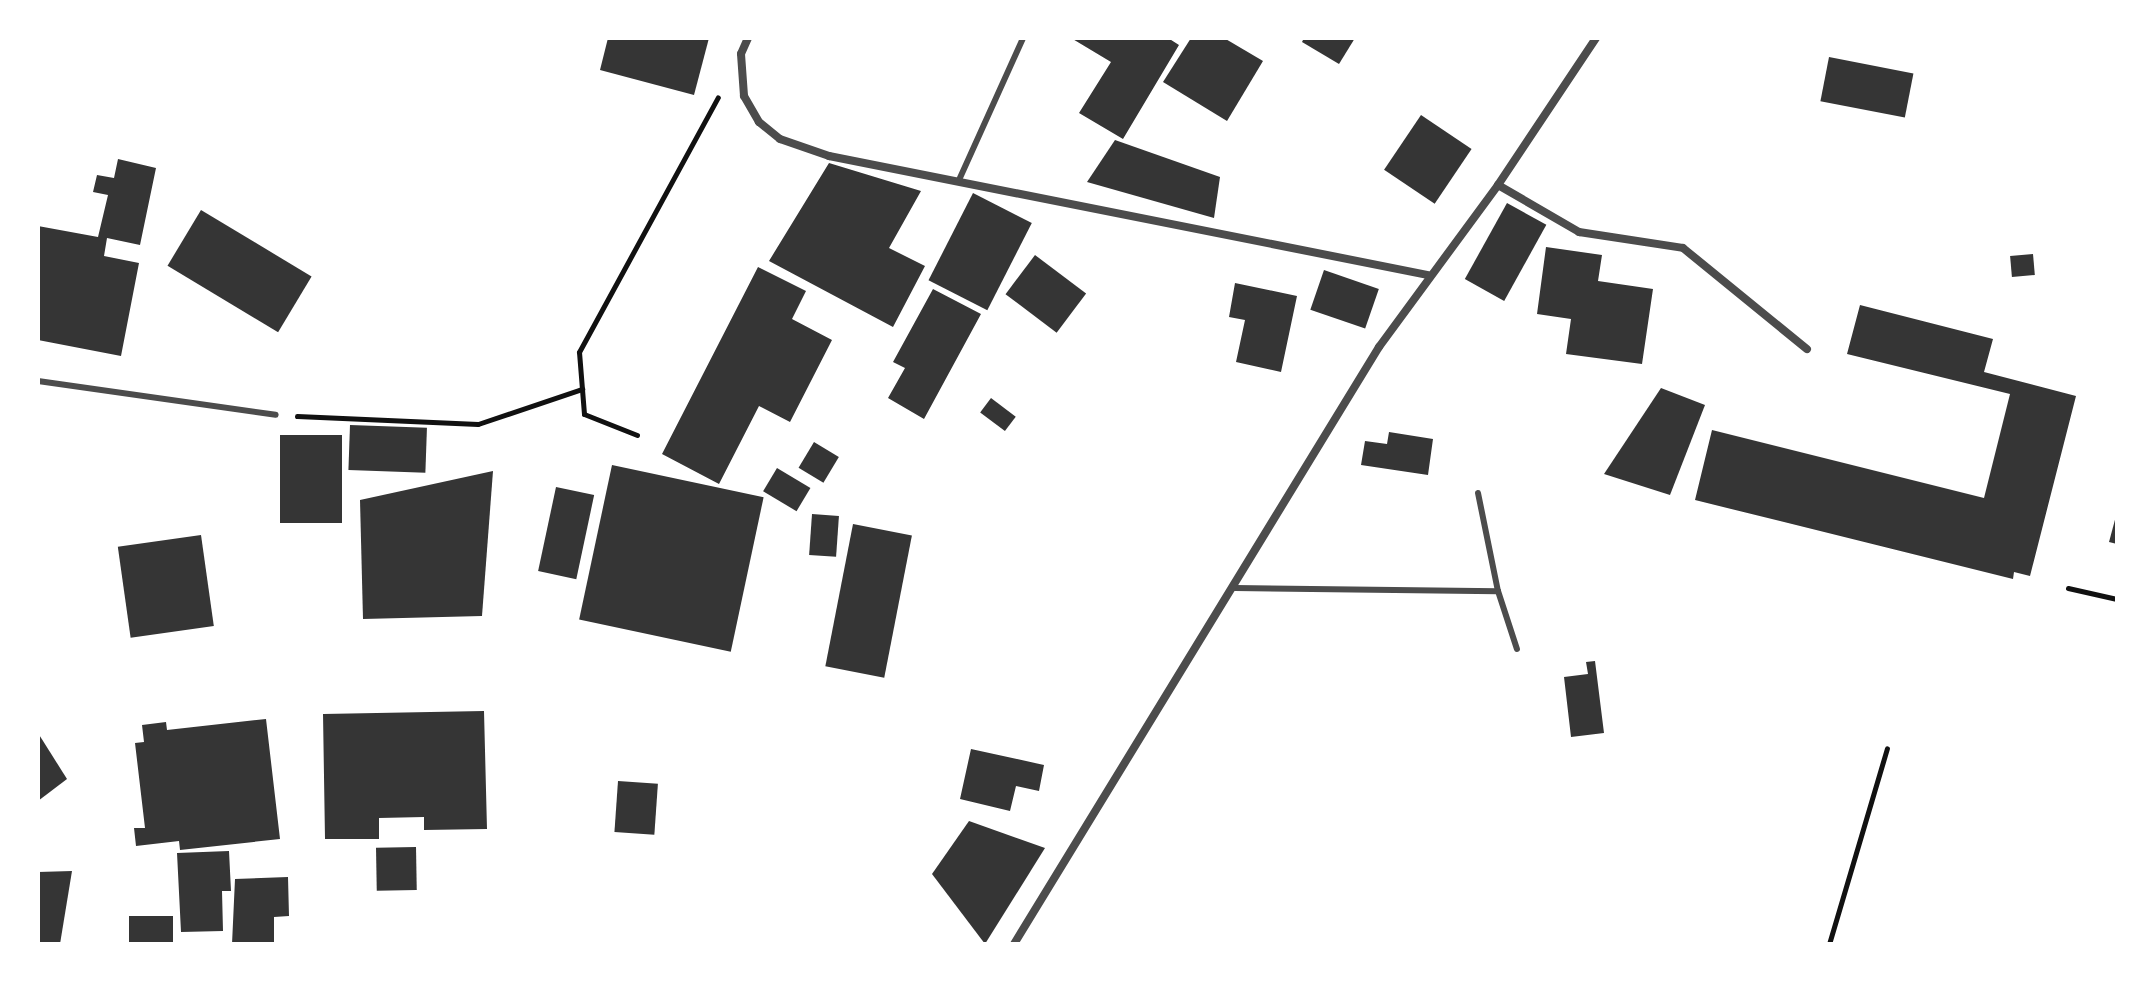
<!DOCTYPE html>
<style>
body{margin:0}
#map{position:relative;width:2155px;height:982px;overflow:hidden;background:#fff;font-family:Spectral,serif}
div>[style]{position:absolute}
.building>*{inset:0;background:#353535;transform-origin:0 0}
.path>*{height:5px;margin:-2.5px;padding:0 2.5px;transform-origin:2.5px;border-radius:2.5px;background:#111}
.service>*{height:6px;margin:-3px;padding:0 3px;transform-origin:3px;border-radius:3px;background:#4c4c4c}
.minor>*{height:8px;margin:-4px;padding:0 4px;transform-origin:4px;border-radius:4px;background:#4c4c4c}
span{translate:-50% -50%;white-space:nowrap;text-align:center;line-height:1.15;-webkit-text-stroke:6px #fff;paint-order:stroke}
.frame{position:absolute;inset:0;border:40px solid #fff;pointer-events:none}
</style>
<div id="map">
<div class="building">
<i style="clip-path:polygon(608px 38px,709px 38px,694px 95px,600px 70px)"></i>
<i style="clip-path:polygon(1071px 38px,1168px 38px,1179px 45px,1123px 139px,1079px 113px,1111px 62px)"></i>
<i style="clip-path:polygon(1191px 38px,1224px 38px,1263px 61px,1227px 121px,1163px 82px)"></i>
<i style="clip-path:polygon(1304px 38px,1355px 38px,1339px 64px,1302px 42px)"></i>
<i style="left:1829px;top:57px;width:86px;height:45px;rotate:11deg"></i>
<i style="left:1421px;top:115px;width:61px;height:66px;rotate:34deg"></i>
<i style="clip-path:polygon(1115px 140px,1220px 177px,1214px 218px,1087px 182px)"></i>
<i style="clip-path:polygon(118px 159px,156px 168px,140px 245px,107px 238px,104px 256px,139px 263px,121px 356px,38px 340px,38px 226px,98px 237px,108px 195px,93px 192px,97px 175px,114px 178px)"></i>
<i style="clip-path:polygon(829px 163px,921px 191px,889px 248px,925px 266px,893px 327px,769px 261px)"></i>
<i style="left:973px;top:193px;width:66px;height:98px;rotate:27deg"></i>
<i style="left:1507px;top:203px;width:45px;height:87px;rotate:29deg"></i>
<i style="left:201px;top:210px;width:129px;height:65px;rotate:31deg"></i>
<i style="clip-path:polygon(1546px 247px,1602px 255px,1598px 281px,1653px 289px,1642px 364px,1566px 354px,1571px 319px,1537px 314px)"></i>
<i style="left:2033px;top:254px;width:21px;height:23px;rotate:85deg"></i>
<i style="left:1035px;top:255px;width:64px;height:49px;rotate:37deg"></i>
<i style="clip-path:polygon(758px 267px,806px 291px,792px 319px,832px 340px,790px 422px,759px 406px,719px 484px,662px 454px)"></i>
<i style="left:1324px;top:270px;width:58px;height:42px;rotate:19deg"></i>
<i style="clip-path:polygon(1235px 283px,1297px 296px,1281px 372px,1236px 362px,1245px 320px,1229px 317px)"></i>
<i style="clip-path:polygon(933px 289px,981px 314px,924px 419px,888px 398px,905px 368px,893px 362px)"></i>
<i style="clip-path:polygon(1860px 305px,1993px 339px,1984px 372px,2076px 396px,2030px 576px,2014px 572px,2013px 579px,1695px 500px,1712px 430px,1984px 498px,2010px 394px,1847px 354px)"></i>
<i style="clip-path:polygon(1661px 388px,1705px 405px,1670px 495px,1604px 474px)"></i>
<i style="left:991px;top:398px;width:31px;height:18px;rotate:37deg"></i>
<i style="left:350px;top:425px;width:77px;height:45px;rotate:2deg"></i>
<i style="clip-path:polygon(1389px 432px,1433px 439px,1428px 475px,1361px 465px,1365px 441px,1387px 444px)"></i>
<i style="left:280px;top:435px;width:62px;height:88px"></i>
<i style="left:814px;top:442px;width:29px;height:30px;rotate:31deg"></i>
<i style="left:612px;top:465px;width:155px;height:158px;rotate:12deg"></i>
<i style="left:777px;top:468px;width:39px;height:27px;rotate:31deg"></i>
<i style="clip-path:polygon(493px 471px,482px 616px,363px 619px,360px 500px)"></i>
<i style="left:556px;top:487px;width:39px;height:86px;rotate:12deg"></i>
<i style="left:812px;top:514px;width:27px;height:41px;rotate:4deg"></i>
<i style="clip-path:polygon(2116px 516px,2117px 516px,2117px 544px,2109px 542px)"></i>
<i style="left:853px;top:524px;width:60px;height:145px;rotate:11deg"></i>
<i style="left:201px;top:535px;width:92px;height:84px;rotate:82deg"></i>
<i style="clip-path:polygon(1595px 661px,1604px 733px,1571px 737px,1564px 677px,1588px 674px,1586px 662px)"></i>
<i style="clip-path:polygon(484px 711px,487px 829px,424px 830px,424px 817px,379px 818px,379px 839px,325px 839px,323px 714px)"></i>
<i style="clip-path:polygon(266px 719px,280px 839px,180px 850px,179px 841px,136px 846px,134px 828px,145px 828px,135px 743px,144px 742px,142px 725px,166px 722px,167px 730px)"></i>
<i style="clip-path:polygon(38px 733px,67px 779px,38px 801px)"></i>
<i style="clip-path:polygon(971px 749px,1044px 765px,1039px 791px,1016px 786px,1010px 811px,960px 799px)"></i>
<i style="left:618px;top:781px;width:40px;height:51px;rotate:4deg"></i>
<i style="clip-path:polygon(969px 821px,1045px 848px,985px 944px,932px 874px)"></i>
<i style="left:416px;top:847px;width:43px;height:40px;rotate:89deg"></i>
<i style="clip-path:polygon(229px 851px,231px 891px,222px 891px,223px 931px,181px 932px,177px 853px)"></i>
<i style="clip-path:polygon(72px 871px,60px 944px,38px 944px,38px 872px)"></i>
<i style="clip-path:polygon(288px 877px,289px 916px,274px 917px,274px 944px,232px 944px,235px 879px)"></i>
<i style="left:129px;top:916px;width:44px;height:28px"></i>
</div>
<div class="path">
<i style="left:297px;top:416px;width:181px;rotate:2.5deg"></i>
<i style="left:478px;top:424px;width:110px;rotate:-18.6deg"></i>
<i style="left:637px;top:435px;width:57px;rotate:-158.4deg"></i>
<i style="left:584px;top:414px;width:62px;rotate:-94.6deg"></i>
<i style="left:579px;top:352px;width:290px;rotate:-61.4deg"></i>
<i style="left:2068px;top:588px;width:50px;rotate:12.7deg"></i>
<i style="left:1829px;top:944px;width:204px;rotate:-73.5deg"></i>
</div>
<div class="service">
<i style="left:959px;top:180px;width:156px;rotate:-65.7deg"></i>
<i style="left:38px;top:381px;width:240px;rotate:8.1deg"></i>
<i style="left:1478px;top:493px;width:100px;rotate:78.5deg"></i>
<i style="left:1498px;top:591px;width:61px;rotate:71.9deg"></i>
<i style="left:1235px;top:588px;width:263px;rotate:0.7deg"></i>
</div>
<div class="minor">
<i style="left:748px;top:38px;width:17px;rotate:114deg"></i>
<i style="left:741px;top:54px;width:42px;rotate:85.9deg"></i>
<i style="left:744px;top:96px;width:30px;rotate:60deg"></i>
<i style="left:759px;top:122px;width:27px;rotate:39deg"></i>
<i style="left:780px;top:139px;width:52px;rotate:19.1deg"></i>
<i style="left:829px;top:156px;width:611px;rotate:11.24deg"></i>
<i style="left:1498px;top:185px;width:94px;rotate:30.1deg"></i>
<i style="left:1579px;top:232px;width:105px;rotate:8.7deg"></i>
<i style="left:1683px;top:248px;width:160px;rotate:39.2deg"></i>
<i style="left:1014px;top:944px;width:700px;rotate:-58.56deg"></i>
<i style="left:1379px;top:347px;width:201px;rotate:-53.7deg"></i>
<i style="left:1498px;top:185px;width:177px;rotate:-56.3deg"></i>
</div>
<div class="frame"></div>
</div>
